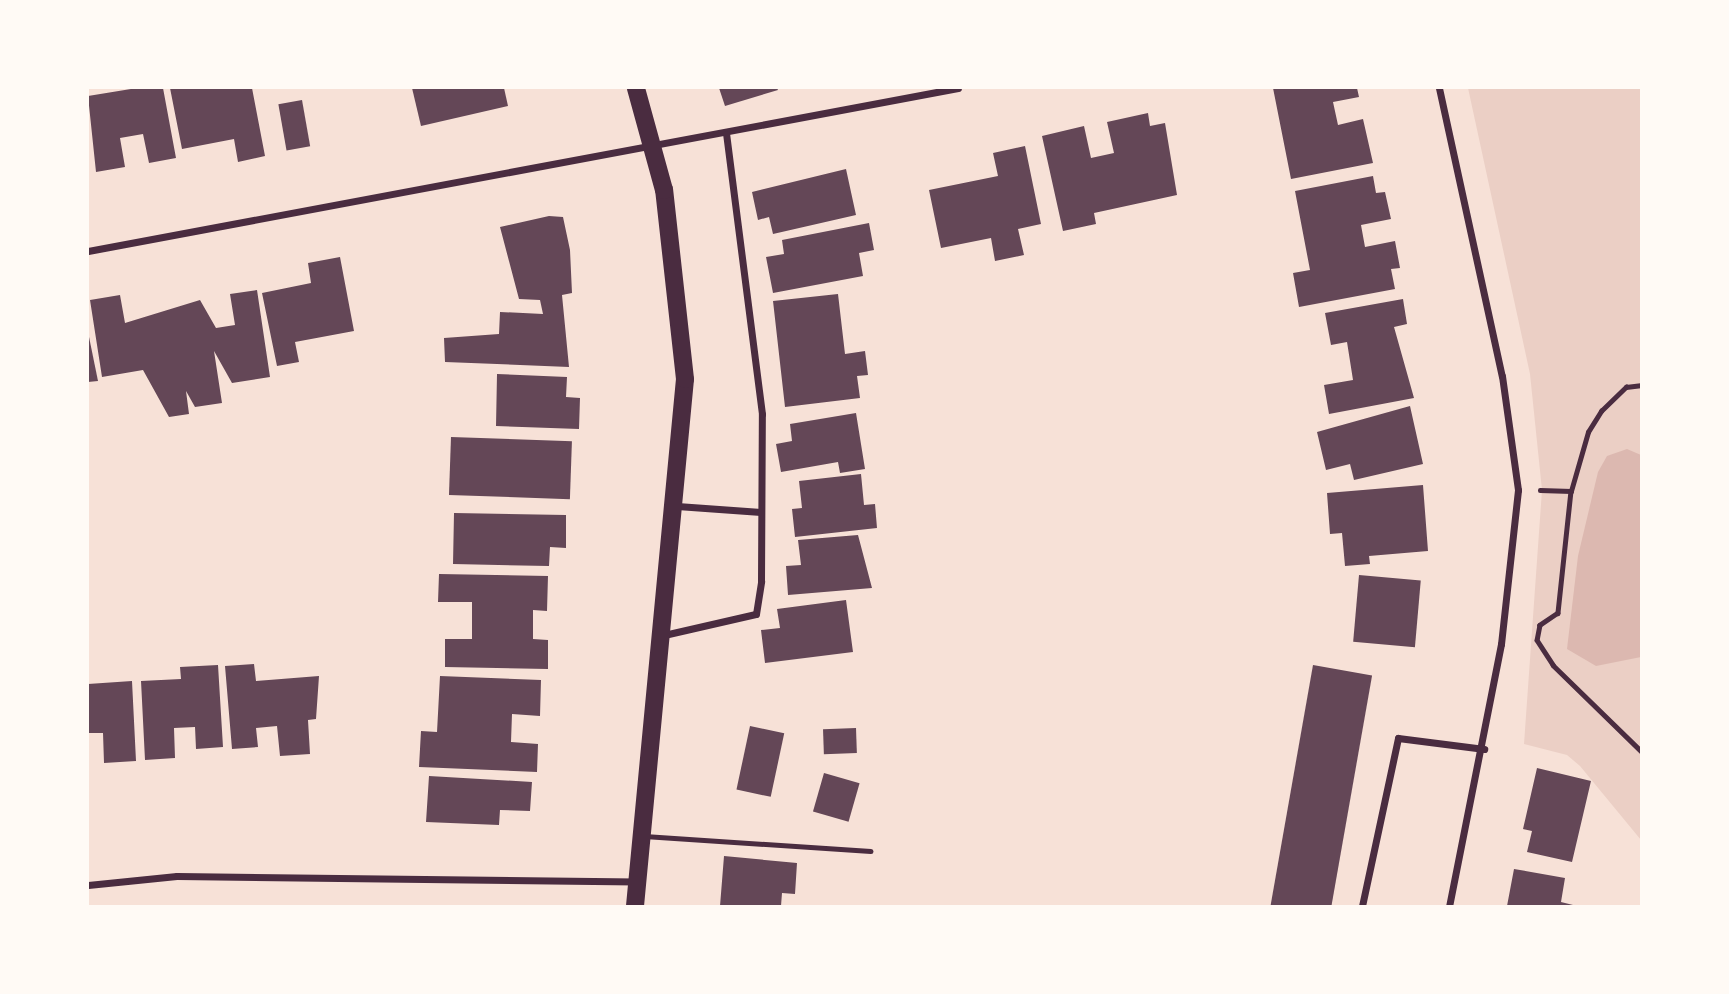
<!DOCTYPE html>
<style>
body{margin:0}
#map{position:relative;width:1729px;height:994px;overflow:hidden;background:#f7e1d7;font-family:"Nunito Sans",sans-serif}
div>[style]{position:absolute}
.green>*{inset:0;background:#ebcfc5}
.water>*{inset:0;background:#dcb8b0}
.building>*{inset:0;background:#644757;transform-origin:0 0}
.path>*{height:4.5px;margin:-2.25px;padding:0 2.25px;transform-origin:2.25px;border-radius:2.25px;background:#4a2c40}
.service>*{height:5px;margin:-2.5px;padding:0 2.5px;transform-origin:2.5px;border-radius:2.5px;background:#4a2c40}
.minor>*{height:7px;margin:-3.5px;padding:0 3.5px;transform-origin:3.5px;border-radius:3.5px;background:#4a2c40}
.primary>*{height:18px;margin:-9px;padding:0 9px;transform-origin:9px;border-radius:9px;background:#4a2c40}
span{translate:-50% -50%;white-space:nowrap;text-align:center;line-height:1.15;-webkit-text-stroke:7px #fffaf5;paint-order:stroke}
.frame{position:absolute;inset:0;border:89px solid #fffaf5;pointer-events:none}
</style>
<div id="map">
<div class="green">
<i style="clip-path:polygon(1468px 88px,1641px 88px,1641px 840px,1580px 766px,1567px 755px,1524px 744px,1542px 490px,1530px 374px)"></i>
</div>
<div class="water">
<i style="clip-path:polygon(1627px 449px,1641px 455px,1641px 657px,1596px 666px,1567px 649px,1578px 556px,1598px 472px,1607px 456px)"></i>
</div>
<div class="building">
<i style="clip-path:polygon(137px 88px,163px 88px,176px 158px,149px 163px,143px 134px,120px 138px,125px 167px,96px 172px,88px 96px)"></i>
<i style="clip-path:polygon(170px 88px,252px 88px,265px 156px,238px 162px,234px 139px,182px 149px)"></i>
<i style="clip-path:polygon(412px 88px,504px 88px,508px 106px,421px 126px)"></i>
<i style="clip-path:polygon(719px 88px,777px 88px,778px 90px,725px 106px)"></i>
<i style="clip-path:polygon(1273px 88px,1357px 88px,1359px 97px,1333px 102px,1338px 125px,1363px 119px,1373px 163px,1291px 179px)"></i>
<i style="left:302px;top:100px;width:47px;height:24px;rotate:80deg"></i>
<i style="clip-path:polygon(1148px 113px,1150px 126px,1165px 123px,1177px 195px,1094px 213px,1096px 224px,1063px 231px,1042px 136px,1084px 126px,1091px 158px,1114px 153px,1107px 122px)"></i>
<i style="clip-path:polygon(1025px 146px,1041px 224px,1018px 229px,1024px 255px,995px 261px,991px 238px,941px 248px,929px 190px,998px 176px,993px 153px)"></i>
<i style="clip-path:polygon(846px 169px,856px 215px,773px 234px,769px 217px,758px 220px,752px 192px)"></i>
<i style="clip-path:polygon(1373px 176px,1376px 193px,1385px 192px,1391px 219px,1361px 225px,1365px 247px,1395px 241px,1400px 268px,1391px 269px,1395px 289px,1299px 307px,1293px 273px,1310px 270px,1295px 191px)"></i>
<i style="clip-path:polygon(549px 216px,563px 217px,570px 250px,572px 293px,562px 295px,569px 367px,445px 362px,444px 338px,499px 334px,500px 312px,543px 314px,540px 300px,519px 299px,500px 227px)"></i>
<i style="clip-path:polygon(869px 223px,874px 250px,859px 253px,863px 276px,773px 293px,766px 257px,784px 254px,782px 240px)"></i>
<i style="clip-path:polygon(340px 257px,354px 331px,295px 342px,299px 362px,277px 366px,262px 293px,311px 283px,308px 263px)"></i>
<i style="clip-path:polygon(257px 290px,270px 377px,232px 383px,214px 351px,222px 403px,195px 407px,186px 391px,189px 414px,169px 417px,143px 370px,102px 377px,90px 300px,120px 295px,125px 323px,200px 300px,216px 328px,235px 325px,230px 294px)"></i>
<i style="clip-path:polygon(838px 294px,845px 354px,865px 351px,868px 375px,857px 376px,860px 398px,785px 407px,773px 301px)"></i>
<i style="clip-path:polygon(1403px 299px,1407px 324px,1394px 327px,1414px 398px,1329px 414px,1324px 385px,1353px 380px,1347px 342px,1331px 345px,1325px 313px)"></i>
<i style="clip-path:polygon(88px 332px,98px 381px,88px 382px)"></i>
<i style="clip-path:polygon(497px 374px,567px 377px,566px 397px,580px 398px,579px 429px,496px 426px)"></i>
<i style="clip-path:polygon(1410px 406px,1423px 464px,1354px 480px,1350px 464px,1326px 470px,1317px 432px)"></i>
<i style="clip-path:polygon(856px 413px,865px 469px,840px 473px,838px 462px,781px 472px,776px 444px,792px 441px,790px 424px)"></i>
<i style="left:451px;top:437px;width:121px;height:58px;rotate:2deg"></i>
<i style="clip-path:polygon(861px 474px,864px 505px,875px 504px,877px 528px,795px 537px,792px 509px,802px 508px,799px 481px)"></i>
<i style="clip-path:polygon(1423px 485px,1428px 551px,1369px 556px,1370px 564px,1345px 566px,1342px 533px,1330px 534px,1327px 493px)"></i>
<i style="clip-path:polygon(454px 513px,566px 515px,566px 548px,550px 547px,549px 566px,453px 564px)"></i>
<i style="clip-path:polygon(858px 535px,872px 588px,788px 595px,786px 566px,801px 565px,798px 540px)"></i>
<i style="clip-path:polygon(439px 574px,548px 576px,547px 611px,533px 610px,533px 639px,548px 640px,548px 669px,445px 667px,445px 639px,472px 639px,472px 602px,438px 602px)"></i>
<i style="left:1359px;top:575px;width:62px;height:67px;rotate:5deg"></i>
<i style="clip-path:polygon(846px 600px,853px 652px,765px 663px,761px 630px,780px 628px,777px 609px)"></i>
<i style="clip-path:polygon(254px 664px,256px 681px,319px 676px,316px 719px,308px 720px,310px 754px,280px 756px,277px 726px,256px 728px,258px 747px,232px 749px,225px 666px)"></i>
<i style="clip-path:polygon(218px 665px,223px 747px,196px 749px,195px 727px,174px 728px,175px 758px,145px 760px,141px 681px,181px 679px,180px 667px)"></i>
<i style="left:1313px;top:665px;width:60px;height:245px;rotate:10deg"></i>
<i style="clip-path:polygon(440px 676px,541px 680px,540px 716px,512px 714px,511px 742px,538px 744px,537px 772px,419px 767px,421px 731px,437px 732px)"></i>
<i style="clip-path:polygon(132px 681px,136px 761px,104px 763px,103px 733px,88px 733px,88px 684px)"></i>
<i style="left:750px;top:726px;width:35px;height:65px;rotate:12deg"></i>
<i style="left:856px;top:728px;width:25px;height:33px;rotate:88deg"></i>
<i style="clip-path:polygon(1537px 768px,1591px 781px,1572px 862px,1527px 852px,1532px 831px,1523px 829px)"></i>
<i style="left:824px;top:773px;width:37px;height:40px;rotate:16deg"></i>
<i style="clip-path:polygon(429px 776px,532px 782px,530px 811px,500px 810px,499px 825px,426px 822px)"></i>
<i style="clip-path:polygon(724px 856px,797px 863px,795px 894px,782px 893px,781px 906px,720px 906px)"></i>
<i style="clip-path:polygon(1514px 869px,1565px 878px,1561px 902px,1577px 906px,1507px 906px)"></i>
</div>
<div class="path">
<i style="left:1540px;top:490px;width:31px;rotate:2deg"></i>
<i style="left:1571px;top:491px;width:123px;rotate:96.1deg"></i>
<i style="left:1558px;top:613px;width:22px;rotate:146deg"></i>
<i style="left:1540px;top:625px;width:15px;rotate:101deg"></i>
<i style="left:1537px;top:640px;width:30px;rotate:57deg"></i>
<i style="left:1553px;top:665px;width:124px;rotate:44.3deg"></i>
<i style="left:1571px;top:491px;width:61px;rotate:-73.9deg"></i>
<i style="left:1588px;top:432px;width:25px;rotate:-58deg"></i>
<i style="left:1601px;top:411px;width:35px;rotate:-44deg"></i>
<i style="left:1626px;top:387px;width:16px;rotate:-7deg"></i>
</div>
<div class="service">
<i style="left:644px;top:836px;width:227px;rotate:3.8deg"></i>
</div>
<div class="minor">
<i style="left:1439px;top:88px;width:295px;rotate:77.7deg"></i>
<i style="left:1502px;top:376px;width:115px;rotate:82deg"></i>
<i style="left:1518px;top:490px;width:155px;rotate:96.3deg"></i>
<i style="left:1501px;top:644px;width:267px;rotate:101.2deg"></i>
<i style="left:88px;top:251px;width:885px;rotate:-10.61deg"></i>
<i style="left:677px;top:506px;width:84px;rotate:4.1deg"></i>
<i style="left:664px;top:635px;width:94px;rotate:-12.9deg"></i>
<i style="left:756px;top:614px;width:33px;rotate:-81deg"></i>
<i style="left:761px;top:581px;width:167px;rotate:-89.7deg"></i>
<i style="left:762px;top:414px;width:282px;rotate:-97.3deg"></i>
<i style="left:88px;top:885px;width:89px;rotate:-5.8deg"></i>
<i style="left:177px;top:876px;width:459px;rotate:0.7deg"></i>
<i style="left:1362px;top:906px;width:172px;rotate:-77.9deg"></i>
<i style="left:1398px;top:738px;width:87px;rotate:7.3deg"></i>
</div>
<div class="primary">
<i style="left:635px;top:906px;width:529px;rotate:-84.58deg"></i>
<i style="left:685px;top:379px;width:190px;rotate:-96.3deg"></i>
<i style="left:664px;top:190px;width:106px;rotate:-105.4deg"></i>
</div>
<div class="frame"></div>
</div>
